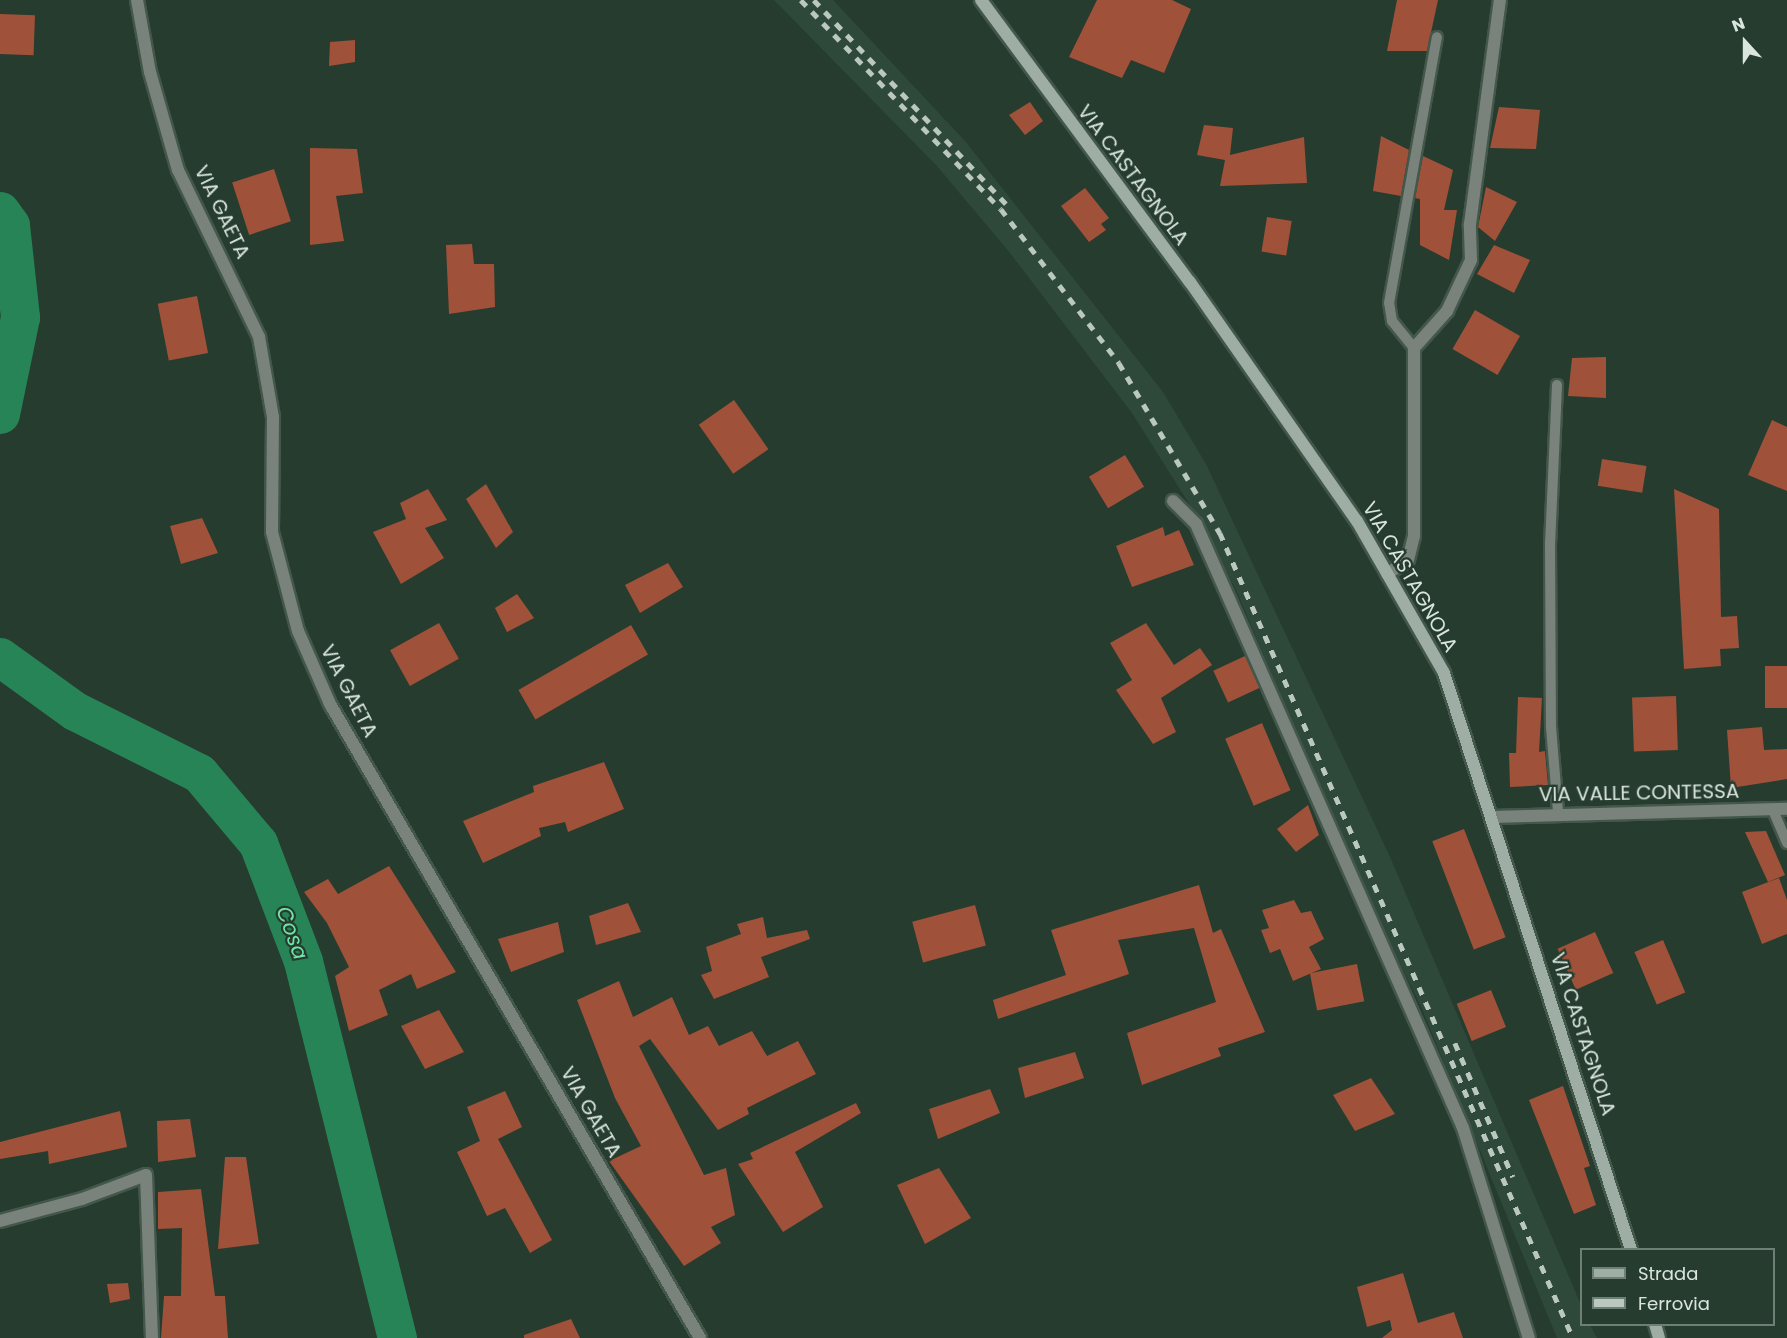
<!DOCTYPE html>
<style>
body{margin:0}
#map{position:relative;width:1787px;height:1338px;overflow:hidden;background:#263c2f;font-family:Poppins,sans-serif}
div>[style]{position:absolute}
.built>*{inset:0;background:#2e4939}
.river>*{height:39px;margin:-19.5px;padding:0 19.5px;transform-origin:19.5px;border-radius:19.5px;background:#278457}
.building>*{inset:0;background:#a05139;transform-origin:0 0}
.roads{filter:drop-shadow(2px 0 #43574b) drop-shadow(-2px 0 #43574b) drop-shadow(0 2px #43574b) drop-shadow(0 -2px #43574b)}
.service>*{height:10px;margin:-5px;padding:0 5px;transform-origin:5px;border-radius:5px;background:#79837c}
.minor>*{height:12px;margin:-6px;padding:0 6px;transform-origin:6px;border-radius:6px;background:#79837c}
.tertiary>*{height:12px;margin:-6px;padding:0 6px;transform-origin:6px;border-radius:6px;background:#79837c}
.secondary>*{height:12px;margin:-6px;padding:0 6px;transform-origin:6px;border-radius:6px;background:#9eaea4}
.rail>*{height:4.5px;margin-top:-2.25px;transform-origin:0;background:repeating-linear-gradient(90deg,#bbc8bf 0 8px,transparent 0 16px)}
span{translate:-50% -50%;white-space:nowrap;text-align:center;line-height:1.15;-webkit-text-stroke:4.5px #263c2f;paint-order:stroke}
.street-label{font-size:20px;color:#d9e5dd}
.water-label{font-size:21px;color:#6fe6a7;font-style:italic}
.legend{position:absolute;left:1580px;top:1248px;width:195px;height:78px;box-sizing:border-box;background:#263c2f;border:2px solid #6e8075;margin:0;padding:8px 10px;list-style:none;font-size:18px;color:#d9e5dd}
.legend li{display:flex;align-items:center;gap:12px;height:30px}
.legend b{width:30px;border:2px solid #6e8075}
.north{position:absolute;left:1715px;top:12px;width:60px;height:60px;-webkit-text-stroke:4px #263c2f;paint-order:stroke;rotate:339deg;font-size:16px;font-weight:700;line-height:24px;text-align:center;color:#d9e5dd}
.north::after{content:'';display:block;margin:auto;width:21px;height:27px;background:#d9e5dd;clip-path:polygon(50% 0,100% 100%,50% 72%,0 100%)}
</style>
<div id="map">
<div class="built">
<i style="clip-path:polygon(774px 0,833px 0,965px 141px,1163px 392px,1206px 464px,1390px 857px,1581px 1305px,1582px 1324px,1590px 1325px,1597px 1338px,1557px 1338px,1422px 1009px,1355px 872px,1237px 592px,1193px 510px,1132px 413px,1010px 253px,937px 166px)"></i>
</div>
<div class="river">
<i style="left:0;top:211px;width:17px;rotate:54deg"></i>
<i style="left:10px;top:225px;width:93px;rotate:83.8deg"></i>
<i style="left:20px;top:317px;width:99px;rotate:101.7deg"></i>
<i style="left:0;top:657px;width:92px;rotate:35.8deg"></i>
<i style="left:75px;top:711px;width:139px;rotate:26.6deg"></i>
<i style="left:199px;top:773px;width:92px;rotate:49.9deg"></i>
<i style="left:258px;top:843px;width:126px;rotate:69.1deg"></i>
<i style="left:303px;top:961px;width:389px;rotate:76deg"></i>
</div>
<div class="building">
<i style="clip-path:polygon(1097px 0,1172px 0,1191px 9px,1164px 73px,1131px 60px,1122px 78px,1069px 57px)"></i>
<i style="clip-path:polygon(1397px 0,1438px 0,1427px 51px,1387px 51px)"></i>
<i style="left:0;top:14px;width:35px;height:40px;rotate:2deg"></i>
<i style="clip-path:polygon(355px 40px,355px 62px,329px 66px,330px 42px)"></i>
<i style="clip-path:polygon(1030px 102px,1043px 121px,1025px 135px,1009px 115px)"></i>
<i style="clip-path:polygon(1499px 107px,1540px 110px,1536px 149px,1490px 148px)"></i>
<i style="clip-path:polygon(1204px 125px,1233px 128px,1230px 155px,1304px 137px,1307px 183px,1220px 186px,1225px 160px,1197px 155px)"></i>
<i style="clip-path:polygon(1381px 136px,1409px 150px,1401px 196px,1373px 191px)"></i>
<i style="clip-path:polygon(310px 148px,357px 149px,363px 193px,336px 196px,344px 241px,310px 245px)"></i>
<i style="clip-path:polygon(1423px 156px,1453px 170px,1444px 210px,1457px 210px,1449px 260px,1420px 245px,1420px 199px,1415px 198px)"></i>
<i style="left:274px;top:169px;width:55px;height:44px;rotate:72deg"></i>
<i style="clip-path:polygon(1486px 187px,1517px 202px,1495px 241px,1478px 227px)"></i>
<i style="clip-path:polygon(1085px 188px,1109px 218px,1101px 224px,1106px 230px,1089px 242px,1061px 206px)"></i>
<i style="left:1267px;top:217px;width:25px;height:35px;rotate:9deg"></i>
<i style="clip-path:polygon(472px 244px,474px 264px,494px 264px,495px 307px,449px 314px,446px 245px)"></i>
<i style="clip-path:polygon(1494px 245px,1530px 260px,1514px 293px,1477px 274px)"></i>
<i style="left:197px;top:296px;width:58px;height:40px;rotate:79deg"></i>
<i style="left:1475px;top:310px;width:52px;height:45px;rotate:30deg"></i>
<i style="clip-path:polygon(1606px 357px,1606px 398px,1568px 396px,1572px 358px)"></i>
<i style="left:734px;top:400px;width:60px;height:43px;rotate:55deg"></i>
<i style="clip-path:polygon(1772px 420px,1787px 427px,1787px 491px,1748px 475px)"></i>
<i style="left:1125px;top:455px;width:37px;height:42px;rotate:59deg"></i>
<i style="left:1602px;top:459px;width:45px;height:27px;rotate:9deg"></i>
<i style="clip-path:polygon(486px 484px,513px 532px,496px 548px,466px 499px)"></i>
<i style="clip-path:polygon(428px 489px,447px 520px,425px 528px,444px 558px,401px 584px,373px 532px,406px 519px,400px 503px)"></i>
<i style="clip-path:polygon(1674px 489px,1719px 509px,1721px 617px,1737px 616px,1739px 648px,1720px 649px,1721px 666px,1684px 669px)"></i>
<i style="clip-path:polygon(202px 518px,218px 553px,181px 564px,170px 526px)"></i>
<i style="clip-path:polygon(1163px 527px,1165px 536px,1179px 530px,1194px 565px,1132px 587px,1116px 546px)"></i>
<i style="clip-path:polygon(668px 563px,683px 587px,640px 613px,625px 585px)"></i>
<i style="clip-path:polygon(517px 594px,534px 618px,507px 632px,495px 608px)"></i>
<i style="left:439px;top:623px;width:41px;height:56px;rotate:61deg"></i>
<i style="clip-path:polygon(1146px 623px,1174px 665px,1200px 648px,1212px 665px,1161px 698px,1176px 732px,1153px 744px,1116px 690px,1132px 680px,1110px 643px)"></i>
<i style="left:631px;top:625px;width:34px;height:130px;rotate:60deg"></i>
<i style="left:1245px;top:656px;width:35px;height:35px;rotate:65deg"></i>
<i style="left:1787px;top:666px;width:42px;height:22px;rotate:90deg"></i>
<i style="left:1676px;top:696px;width:54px;height:44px;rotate:88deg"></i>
<i style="clip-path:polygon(1518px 697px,1542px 698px,1539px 752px,1545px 751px,1548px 785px,1510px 787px,1509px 753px,1516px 753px)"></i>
<i style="left:1262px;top:723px;width:73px;height:40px;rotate:67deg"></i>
<i style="clip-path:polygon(1762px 727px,1764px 750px,1787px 749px,1787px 779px,1731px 788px,1727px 730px)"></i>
<i style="clip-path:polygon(604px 762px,624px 809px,568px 832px,565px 822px,539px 828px,541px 836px,483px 863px,463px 821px,534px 792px,533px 786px)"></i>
<i style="clip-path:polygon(1308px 805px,1319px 835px,1296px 852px,1277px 829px)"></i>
<i style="left:1464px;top:829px;width:116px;height:34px;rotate:69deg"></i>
<i style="clip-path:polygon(1766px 831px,1785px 875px,1768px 882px,1745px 832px)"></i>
<i style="clip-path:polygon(389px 866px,456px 972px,417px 989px,411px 974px,379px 990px,388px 1015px,349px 1031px,335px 976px,349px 967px,327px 923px,304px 892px,328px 879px,338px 894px)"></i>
<i style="clip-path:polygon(1779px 878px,1787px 900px,1787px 934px,1762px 944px,1742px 892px)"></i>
<i style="clip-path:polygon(1199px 885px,1213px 933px,1221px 929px,1265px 1032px,1218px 1048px,1221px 1056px,1142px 1085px,1127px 1033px,1216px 1002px,1194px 928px,1118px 940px,1129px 974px,998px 1019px,993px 1000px,1066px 975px,1051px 930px)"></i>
<i style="clip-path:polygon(1294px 900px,1301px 913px,1311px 911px,1324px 939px,1309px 947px,1321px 969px,1293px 981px,1280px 949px,1270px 953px,1261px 930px,1269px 928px,1262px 910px)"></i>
<i style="clip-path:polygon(628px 903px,641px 932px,596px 945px,589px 916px)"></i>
<i style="left:975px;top:905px;width:42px;height:65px;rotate:75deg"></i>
<i style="clip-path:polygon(763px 917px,767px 938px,807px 930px,810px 939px,761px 957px,769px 977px,714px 999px,701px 975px,712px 971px,706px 947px,741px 934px,737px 924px)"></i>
<i style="clip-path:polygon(558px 922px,564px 952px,511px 972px,498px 939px)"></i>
<i style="left:1595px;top:932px;width:45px;height:41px;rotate:66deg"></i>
<i style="left:1663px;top:940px;width:57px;height:31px;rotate:67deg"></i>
<i style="left:1357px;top:964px;width:38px;height:48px;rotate:79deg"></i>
<i style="clip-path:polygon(619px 981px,633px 1017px,672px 997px,689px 1035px,708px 1026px,719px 1046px,752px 1031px,767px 1056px,798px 1041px,816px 1074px,747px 1108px,749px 1114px,718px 1130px,650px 1039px,639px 1046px,704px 1175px,726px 1168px,735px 1215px,711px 1227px,721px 1243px,684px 1266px,609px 1161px,641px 1146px,615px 1098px,577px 1000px)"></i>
<i style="left:1491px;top:990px;width:40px;height:37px;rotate:68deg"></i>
<i style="clip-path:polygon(439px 1010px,464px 1052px,425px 1069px,401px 1026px)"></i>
<i style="clip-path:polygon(1075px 1052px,1084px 1078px,1025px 1098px,1018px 1068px)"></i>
<i style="clip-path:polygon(1371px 1078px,1395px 1114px,1355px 1131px,1333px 1095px)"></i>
<i style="clip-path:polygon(1563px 1086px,1590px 1166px,1584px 1168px,1596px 1205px,1574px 1214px,1529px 1100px)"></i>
<i style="clip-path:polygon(990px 1089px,1000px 1113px,938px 1139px,929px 1109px)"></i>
<i style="clip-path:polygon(505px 1091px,522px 1127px,498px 1139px,552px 1240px,530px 1253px,505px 1208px,487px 1216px,457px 1152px,480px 1141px,467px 1107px)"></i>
<i style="clip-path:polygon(856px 1103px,861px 1113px,795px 1152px,823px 1207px,783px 1232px,738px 1164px,753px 1159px,750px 1153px)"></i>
<i style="clip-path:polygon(120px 1111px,127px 1147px,49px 1164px,48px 1151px,0 1159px,0 1142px)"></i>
<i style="clip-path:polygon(190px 1119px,196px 1157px,158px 1162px,157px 1121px)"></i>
<i style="clip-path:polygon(225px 1157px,246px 1157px,259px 1244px,218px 1249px)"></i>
<i style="clip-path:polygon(939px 1168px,971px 1218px,925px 1244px,897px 1185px)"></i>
<i style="clip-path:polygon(201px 1189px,215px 1296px,225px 1296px,228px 1338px,161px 1338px,164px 1296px,181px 1296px,182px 1228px,158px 1229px,158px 1192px)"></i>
<i style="clip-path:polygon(1403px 1273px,1418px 1323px,1454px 1312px,1463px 1338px,1382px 1338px,1392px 1330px,1390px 1320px,1367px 1327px,1357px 1287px)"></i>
<i style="clip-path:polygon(128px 1283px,130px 1299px,110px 1303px,107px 1284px)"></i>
<i style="clip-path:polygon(571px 1319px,580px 1338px,524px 1338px,524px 1335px)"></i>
</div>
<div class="roads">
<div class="service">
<i style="left:1414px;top:348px;width:35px;rotate:-129deg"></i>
<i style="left:1392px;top:321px;width:18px;rotate:-99deg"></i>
<i style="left:1389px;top:303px;width:270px;rotate:-79.8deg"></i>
<i style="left:1557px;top:385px;width:158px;rotate:92.5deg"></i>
<i style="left:1550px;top:543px;width:184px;rotate:89.7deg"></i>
<i style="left:1551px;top:727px;width:86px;rotate:85.3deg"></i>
<i style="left:1773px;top:810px;width:36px;rotate:67deg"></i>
</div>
<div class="minor">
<i style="left:1173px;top:501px;width:33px;rotate:45deg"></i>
<i style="left:1196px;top:524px;width:660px;rotate:66.15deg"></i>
<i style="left:1463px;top:1128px;width:220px;rotate:72.6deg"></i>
<i style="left:1387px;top:574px;width:25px;rotate:-34deg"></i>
<i style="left:1408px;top:560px;width:25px;rotate:-76deg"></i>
<i style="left:1414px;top:536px;width:188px;rotate:-90deg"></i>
<i style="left:1414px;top:348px;width:50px;rotate:-48.3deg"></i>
<i style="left:1447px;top:311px;width:56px;rotate:-64.8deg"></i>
<i style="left:1471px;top:260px;width:36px;rotate:-92deg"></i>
<i style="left:1470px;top:224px;width:226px;rotate:-82.4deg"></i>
<i style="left:1492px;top:817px;width:295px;rotate:-1.6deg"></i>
<i style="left:0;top:1221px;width:85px;rotate:-15deg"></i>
<i style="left:82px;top:1199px;width:68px;rotate:-20.6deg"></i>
<i style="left:146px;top:1175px;width:163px;rotate:87.9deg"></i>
</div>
<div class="tertiary">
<i style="left:137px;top:0;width:73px;rotate:79.8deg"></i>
<i style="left:150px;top:72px;width:102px;rotate:74.1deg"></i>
<i style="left:178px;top:170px;width:186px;rotate:64.1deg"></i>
<i style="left:259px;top:337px;width:81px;rotate:80.1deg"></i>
<i style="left:273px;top:417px;width:115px;rotate:90.5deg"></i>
<i style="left:272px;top:532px;width:102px;rotate:75.3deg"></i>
<i style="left:298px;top:631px;width:80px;rotate:66.3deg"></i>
<i style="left:330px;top:704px;width:734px;rotate:59.73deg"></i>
</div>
<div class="secondary">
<i style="left:981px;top:0;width:351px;rotate:53.5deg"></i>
<i style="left:1190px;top:282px;width:292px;rotate:55.1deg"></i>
<i style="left:1357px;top:521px;width:175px;rotate:60.2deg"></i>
<i style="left:1444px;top:673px;width:607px;rotate:72.04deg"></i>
<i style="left:1655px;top:1324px;width:15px;rotate:74deg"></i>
</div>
</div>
<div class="rail">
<i style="left:801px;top:0;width:289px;rotate:46.3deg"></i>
<i style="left:1001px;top:209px;width:194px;rotate:52.5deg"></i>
<i style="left:1119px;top:363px;width:198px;rotate:59.3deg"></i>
<i style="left:1220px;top:533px;width:879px;rotate:66.32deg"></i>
<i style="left:814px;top:0;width:287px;rotate:46.7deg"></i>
<i style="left:1455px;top:1043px;width:146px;rotate:66.6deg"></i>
</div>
<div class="street-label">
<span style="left:1133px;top:175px;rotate:53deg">VIA CASTAGNOLA</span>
<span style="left:222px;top:212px;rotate:64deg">VIA GAETA</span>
<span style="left:1410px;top:577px;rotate:60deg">VIA CASTAGNOLA</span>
<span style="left:349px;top:691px;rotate:63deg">VIA GAETA</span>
<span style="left:1639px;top:793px;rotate:-1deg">VIA VALLE CONTESSA</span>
<span style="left:1583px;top:1034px;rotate:72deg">VIA CASTAGNOLA</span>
<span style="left:591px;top:1112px;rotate:60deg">VIA GAETA</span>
</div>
<div class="water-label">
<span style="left:292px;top:933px;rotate:70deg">Cosa</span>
</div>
<ul class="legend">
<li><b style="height:8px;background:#9eaea4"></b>Strada</li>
<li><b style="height:8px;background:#bbc8bf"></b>Ferrovia</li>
</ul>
<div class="north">N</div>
</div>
